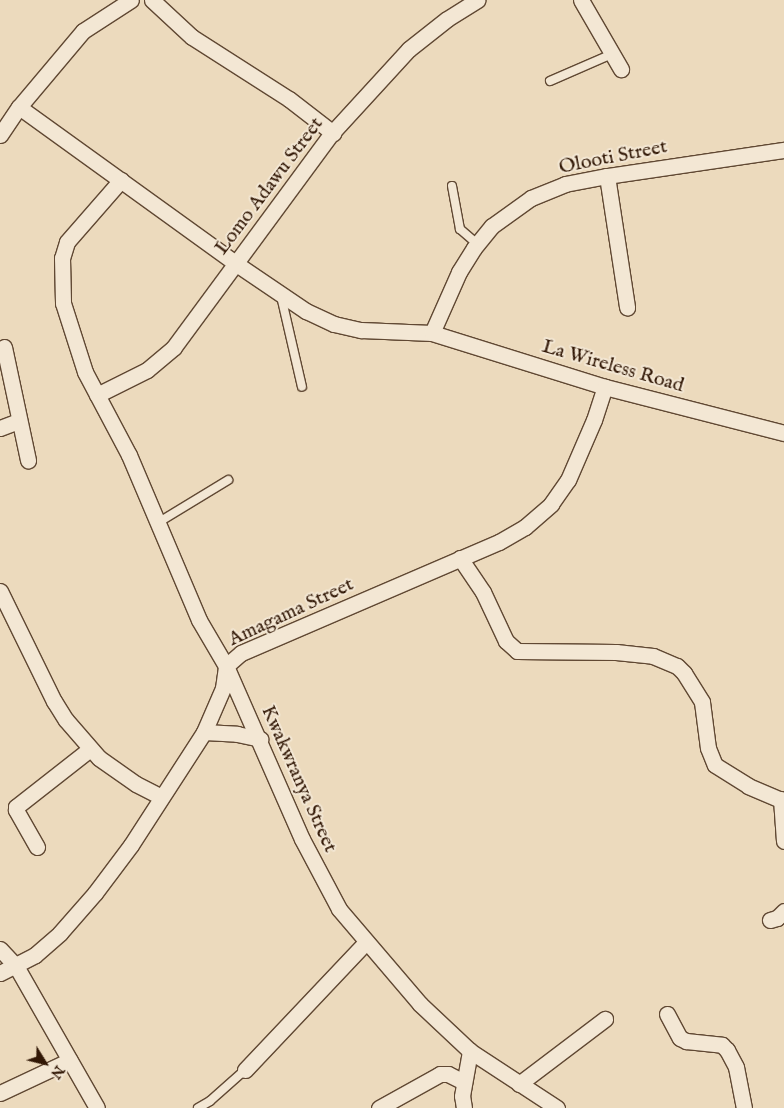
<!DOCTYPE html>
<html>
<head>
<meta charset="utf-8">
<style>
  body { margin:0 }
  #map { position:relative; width:784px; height:1108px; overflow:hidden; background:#ecdabd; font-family:"IM FELL English",serif }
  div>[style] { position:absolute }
  .roads { filter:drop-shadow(1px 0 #604833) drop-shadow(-1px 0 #604833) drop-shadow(0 1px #604833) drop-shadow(0 -1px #604833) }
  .lane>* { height:8px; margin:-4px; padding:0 4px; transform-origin:4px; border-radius:4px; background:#f3e7d4 }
  .street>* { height:15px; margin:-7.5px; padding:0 7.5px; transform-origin:7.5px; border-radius:7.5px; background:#f3e7d4 }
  span { translate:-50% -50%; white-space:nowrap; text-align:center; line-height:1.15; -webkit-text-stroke:4px #f3e7d4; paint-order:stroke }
  .street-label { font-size:20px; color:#311705 }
  .north { position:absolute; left:20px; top:1038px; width:50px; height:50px; -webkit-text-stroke:4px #f3e7d4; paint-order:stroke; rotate:126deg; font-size:14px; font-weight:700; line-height:20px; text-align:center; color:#311705 }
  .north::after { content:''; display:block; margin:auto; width:18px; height:22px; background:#311705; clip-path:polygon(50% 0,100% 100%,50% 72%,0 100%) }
</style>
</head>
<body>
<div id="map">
  <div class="roads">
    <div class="lane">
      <div style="left:550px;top:81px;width:68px;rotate:-23.5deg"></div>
      <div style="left:452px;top:186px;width:44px;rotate:79.5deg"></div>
      <div style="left:460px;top:229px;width:23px;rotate:41deg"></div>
      <div style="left:281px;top:296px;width:93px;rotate:77deg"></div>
      <div style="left:159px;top:522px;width:81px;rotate:-31.3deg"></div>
      <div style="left:198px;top:1108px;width:14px;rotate:-30deg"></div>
      <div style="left:210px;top:1101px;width:47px;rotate:-41.5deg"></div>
    </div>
    <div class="street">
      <div style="left:152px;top:0;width:54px;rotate:42.8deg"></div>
      <div style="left:192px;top:37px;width:115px;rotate:32.6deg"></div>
      <div style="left:289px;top:99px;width:56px;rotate:37.7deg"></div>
      <div style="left:581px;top:0;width:80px;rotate:59.9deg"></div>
      <div style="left:19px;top:107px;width:266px;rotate:35.8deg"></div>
      <div style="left:235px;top:263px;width:86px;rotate:34.1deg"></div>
      <div style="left:306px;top:311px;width:31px;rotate:25deg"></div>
      <div style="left:334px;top:324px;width:28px;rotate:13deg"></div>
      <div style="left:361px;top:330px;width:71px;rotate:2.4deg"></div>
      <div style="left:432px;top:333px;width:181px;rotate:17.3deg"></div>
      <div style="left:605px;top:387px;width:185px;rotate:14.4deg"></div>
      <div style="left:0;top:135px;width:34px;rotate:-56deg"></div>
      <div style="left:19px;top:107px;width:99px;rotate:-49.9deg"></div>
      <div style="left:83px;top:31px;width:57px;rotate:-32.9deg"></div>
      <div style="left:607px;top:176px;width:133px;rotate:81.3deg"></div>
      <div style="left:121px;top:180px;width:82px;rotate:131.1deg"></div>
      <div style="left:67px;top:242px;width:17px;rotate:107deg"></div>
      <div style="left:62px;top:258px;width:45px;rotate:88.7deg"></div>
      <div style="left:63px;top:303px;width:72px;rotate:72.3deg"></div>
      <div style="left:85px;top:372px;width:94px;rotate:62.1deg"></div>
      <div style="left:129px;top:455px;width:179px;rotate:67deg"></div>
      <div style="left:199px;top:620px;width:53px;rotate:59.6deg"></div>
      <div style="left:226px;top:666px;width:189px;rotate:66.3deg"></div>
      <div style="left:302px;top:839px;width:79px;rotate:62.1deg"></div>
      <div style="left:339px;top:909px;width:125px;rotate:49.5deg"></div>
      <div style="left:420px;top:1004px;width:69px;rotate:43.2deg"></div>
      <div style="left:470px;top:1051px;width:104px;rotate:33.2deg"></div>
      <div style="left:432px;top:333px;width:67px;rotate:-66.1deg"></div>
      <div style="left:459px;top:272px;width:28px;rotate:-58deg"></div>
      <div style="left:474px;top:248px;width:28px;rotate:-51deg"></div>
      <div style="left:492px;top:226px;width:48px;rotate:-35.7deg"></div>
      <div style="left:531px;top:198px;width:37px;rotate:-22deg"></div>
      <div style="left:565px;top:184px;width:43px;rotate:-10.8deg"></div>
      <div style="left:607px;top:176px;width:179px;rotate:-8.4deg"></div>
      <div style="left:4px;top:347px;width:116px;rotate:78deg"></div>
      <div style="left:97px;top:395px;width:56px;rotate:-26.6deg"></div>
      <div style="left:147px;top:370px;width:35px;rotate:-40deg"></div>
      <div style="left:174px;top:347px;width:265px;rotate:-53.6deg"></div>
      <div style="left:331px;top:134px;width:115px;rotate:-47.5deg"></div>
      <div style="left:409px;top:49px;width:48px;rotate:-38.3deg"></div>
      <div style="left:447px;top:19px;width:36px;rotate:-32deg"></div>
      <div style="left:0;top:428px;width:19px;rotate:-21deg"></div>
      <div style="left:460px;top:558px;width:41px;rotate:55.9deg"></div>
      <div style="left:483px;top:592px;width:54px;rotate:64.9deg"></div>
      <div style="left:506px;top:641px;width:15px;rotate:42deg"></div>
      <div style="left:517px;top:651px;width:99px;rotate:0.6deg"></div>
      <div style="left:616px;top:652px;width:37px;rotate:6deg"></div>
      <div style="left:653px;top:656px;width:26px;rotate:23deg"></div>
      <div style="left:677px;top:666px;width:10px;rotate:45deg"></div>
      <div style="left:684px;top:673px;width:34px;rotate:58deg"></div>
      <div style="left:702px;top:702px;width:46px;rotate:82.6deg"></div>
      <div style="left:708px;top:748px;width:18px;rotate:68deg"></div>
      <div style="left:715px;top:765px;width:39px;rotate:32deg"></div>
      <div style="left:748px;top:786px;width:39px;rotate:23deg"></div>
      <div style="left:0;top:591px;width:123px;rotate:63.9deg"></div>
      <div style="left:54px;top:701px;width:22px;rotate:58deg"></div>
      <div style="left:66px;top:720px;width:50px;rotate:49deg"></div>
      <div style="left:99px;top:758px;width:45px;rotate:35.1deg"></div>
      <div style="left:136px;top:784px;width:28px;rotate:27deg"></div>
      <div style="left:204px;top:732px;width:33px;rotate:3deg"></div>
      <div style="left:237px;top:734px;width:24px;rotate:12deg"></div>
      <div style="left:781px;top:799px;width:42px;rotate:85.9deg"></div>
      <div style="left:37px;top:847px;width:43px;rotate:-119.6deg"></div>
      <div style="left:16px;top:810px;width:3px;rotate:-90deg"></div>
      <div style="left:16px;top:807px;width:94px;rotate:-38.1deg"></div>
      <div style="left:770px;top:920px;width:7px;rotate:-16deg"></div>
      <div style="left:777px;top:918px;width:10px;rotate:-45deg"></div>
      <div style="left:0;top:949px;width:23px;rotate:47deg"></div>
      <div style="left:16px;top:966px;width:163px;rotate:60.3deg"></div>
      <div style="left:0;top:973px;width:39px;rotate:-27deg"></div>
      <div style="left:35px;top:955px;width:33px;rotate:-41deg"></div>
      <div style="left:60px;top:933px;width:53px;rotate:-48.8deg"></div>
      <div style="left:95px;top:893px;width:60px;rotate:-53.1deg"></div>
      <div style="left:131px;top:845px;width:135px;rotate:-57.1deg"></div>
      <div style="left:204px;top:732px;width:48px;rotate:-66.6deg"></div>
      <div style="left:223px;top:688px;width:22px;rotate:-82deg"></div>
      <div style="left:226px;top:666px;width:20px;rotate:-41deg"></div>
      <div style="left:241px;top:653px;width:281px;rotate:-23.3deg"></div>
      <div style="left:499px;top:542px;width:30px;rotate:-30deg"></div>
      <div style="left:525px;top:527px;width:35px;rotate:-41deg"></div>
      <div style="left:551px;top:504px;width:29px;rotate:-55deg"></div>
      <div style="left:568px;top:480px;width:65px;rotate:-66.6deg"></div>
      <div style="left:594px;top:420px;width:35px;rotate:-72deg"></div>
      <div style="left:667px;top:1014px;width:27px;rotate:62deg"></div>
      <div style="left:680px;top:1038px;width:7px;rotate:27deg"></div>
      <div style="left:686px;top:1041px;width:36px;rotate:6deg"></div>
      <div style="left:722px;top:1045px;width:7px;rotate:45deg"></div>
      <div style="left:727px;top:1050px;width:19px;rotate:62deg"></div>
      <div style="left:736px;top:1067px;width:42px;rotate:79deg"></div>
      <div style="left:245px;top:1070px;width:176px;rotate:-46.6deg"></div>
      <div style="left:519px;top:1084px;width:108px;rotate:-37.1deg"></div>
      <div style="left:0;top:1093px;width:77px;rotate:-25.2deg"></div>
      <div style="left:379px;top:1108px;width:70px;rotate:-29.1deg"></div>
      <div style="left:440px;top:1074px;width:8px"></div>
      <div style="left:448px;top:1074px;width:18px;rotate:27deg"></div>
      <div style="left:464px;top:1108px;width:12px;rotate:-99deg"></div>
      <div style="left:462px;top:1096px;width:46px;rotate:-79.9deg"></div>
    </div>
  </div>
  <div class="street-label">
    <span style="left:613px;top:157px;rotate:-11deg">Olooti Street</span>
    <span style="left:269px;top:186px;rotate:-53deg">Lomo Adawu Street</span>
    <span style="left:613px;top:366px;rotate:16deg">La Wireless Road</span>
    <span style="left:291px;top:612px;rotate:-25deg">Amagama Street</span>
    <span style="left:299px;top:779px;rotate:66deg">Kwakwranya Street</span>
  </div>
  <div class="north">N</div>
</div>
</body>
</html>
